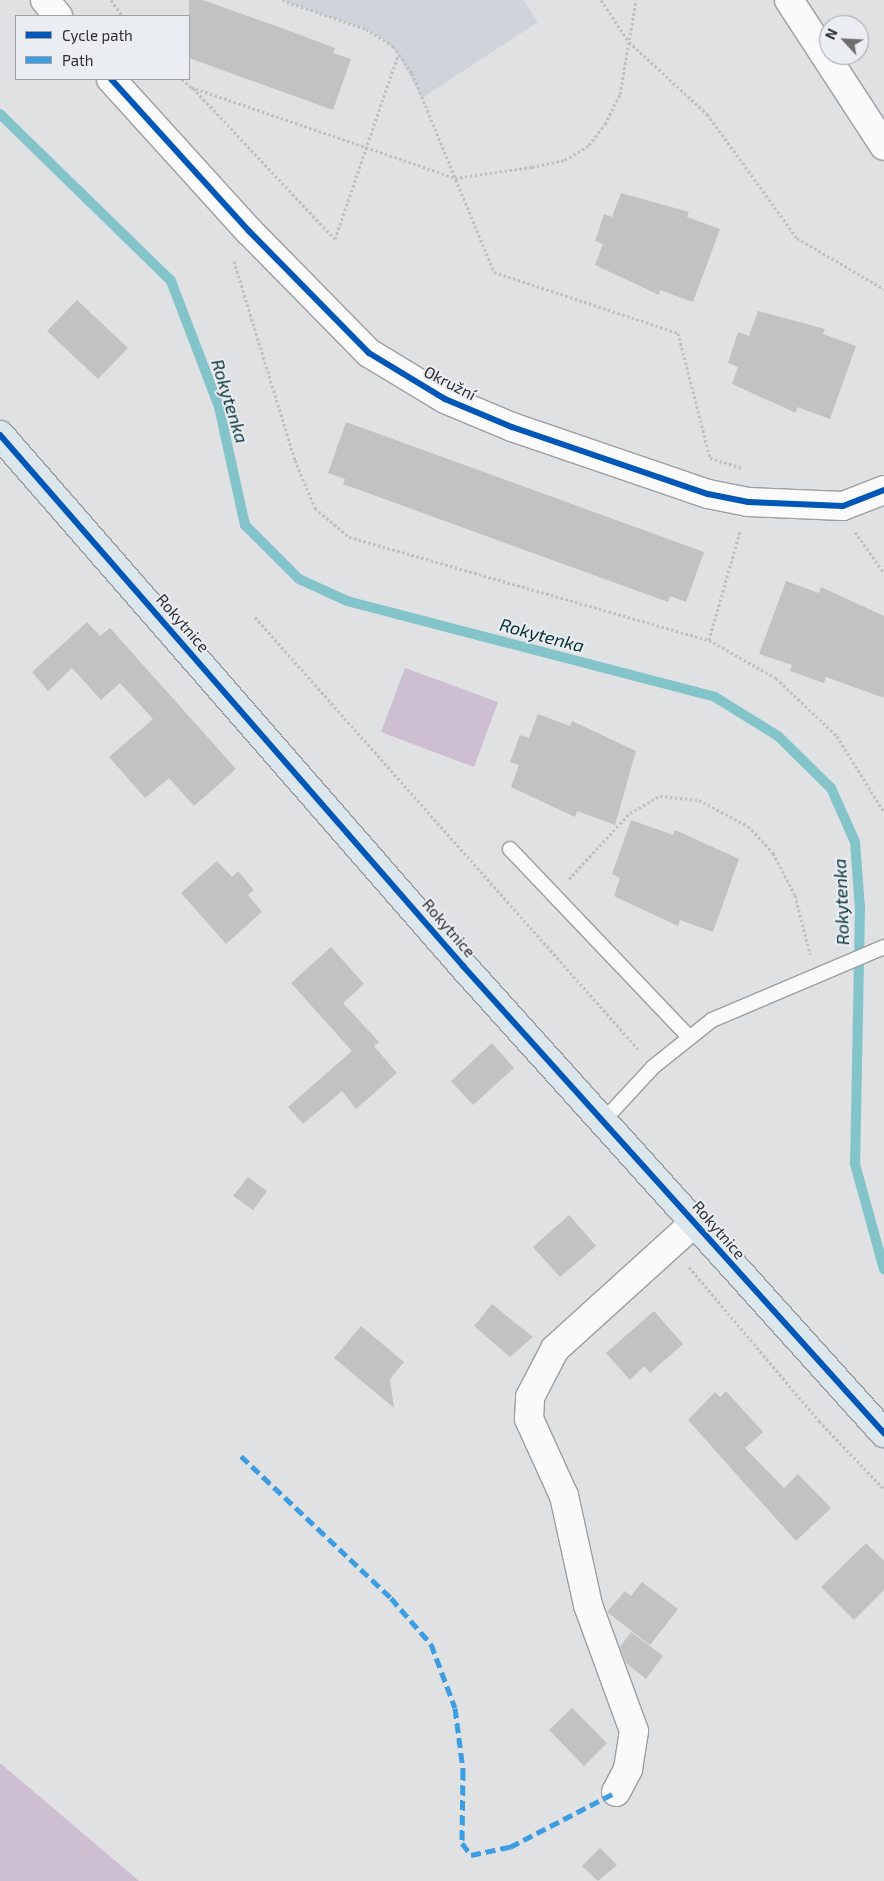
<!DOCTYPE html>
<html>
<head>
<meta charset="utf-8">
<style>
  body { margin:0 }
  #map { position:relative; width:884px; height:1881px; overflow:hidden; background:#dfe1e3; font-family:"Exo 2",sans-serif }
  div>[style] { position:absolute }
  .built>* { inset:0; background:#cfd4db }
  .green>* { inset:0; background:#cebed2 }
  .stream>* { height:10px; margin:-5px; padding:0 5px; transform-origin:5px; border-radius:5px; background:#83c4ca }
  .building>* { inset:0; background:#c1c2c4 }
  .path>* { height:3px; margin-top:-1.5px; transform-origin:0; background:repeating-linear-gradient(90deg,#bfc0c1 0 2.5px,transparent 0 5px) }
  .roads { filter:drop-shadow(1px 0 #9d9ea0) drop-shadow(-1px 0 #9d9ea0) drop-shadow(0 1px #9d9ea0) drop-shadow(0 -1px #9d9ea0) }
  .service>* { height:14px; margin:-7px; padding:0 7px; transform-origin:7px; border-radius:7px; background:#fafafb }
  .minor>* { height:28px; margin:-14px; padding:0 14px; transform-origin:14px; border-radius:14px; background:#fafafb }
  .primary>* { height:28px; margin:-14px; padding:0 14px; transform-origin:14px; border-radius:14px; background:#dbe7ec }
  .quiet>* { height:5px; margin-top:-2.5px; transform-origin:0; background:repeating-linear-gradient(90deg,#3d9de2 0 10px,transparent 0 15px) }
  .cycleway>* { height:6px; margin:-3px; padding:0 3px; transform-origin:3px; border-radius:3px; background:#0057b8 }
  span { translate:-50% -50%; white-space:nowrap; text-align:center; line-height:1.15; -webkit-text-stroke:4px #eaedf2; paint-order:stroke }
  .street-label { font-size:16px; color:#2f3032 }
  .water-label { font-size:18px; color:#033236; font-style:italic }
  .legend { position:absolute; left:15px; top:15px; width:175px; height:65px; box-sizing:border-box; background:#eaedf2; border:1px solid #9fa1a5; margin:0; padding:6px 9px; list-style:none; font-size:15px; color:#2f3032 }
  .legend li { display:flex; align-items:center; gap:10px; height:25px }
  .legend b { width:25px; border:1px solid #9fa1a5 }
  .north { position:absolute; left:819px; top:15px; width:50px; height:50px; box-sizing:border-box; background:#eaedf2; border:1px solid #9fa1a5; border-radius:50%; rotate:295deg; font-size:14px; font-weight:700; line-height:20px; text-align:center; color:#2f3032 }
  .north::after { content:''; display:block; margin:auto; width:18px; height:22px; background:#6d6e70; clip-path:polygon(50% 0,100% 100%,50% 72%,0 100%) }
</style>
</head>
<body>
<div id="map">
  <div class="built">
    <div style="clip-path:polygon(282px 0,523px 0,538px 22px,422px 98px,393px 46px,366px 29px)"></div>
  </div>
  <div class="green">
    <div style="clip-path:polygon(405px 668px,498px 702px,474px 767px,381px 732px)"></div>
    <div style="clip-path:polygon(0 1763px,139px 1881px,0 1881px)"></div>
  </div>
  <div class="stream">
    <div style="left:0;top:114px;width:239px;rotate:44.3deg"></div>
    <div style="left:171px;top:281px;width:135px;rotate:69.1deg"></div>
    <div style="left:219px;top:407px;width:121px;rotate:77.6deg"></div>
    <div style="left:245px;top:525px;width:76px;rotate:45deg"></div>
    <div style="left:299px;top:579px;width:53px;rotate:24.6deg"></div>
    <div style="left:347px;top:601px;width:380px;rotate:14.6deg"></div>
    <div style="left:715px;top:697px;width:74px;rotate:31.8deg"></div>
    <div style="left:778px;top:736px;width:74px;rotate:44.5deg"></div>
    <div style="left:831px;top:788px;width:59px;rotate:66deg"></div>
    <div style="left:855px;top:842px;width:66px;rotate:85.7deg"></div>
    <div style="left:860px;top:908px;width:256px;rotate:91.1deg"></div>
    <div style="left:855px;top:1164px;width:109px;rotate:74.6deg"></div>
  </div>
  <div class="building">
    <div style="clip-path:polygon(189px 0,203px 0,287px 30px,335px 48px,333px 53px,351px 59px,333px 110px,189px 58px)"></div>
    <div style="clip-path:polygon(621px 193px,689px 212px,687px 217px,720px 229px,693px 302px,660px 290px,659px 295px,595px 265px,603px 244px,595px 241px,604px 214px,612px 217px)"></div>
    <div style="clip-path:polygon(77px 300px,128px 348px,98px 379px,47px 331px)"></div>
    <div style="clip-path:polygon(758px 311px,825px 329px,823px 334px,856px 346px,830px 419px,797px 407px,796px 413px,732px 384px,738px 367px,728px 363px,738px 332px,749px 336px)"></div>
    <div style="clip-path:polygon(346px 422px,704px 552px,686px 602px,670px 596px,668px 602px,343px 484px,345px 479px,328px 473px)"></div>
    <div style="clip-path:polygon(786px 581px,819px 593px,821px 587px,884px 616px,884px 698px,826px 677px,824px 683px,790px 671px,792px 665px,759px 654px)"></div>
    <div style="clip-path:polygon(87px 622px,100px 636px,110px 628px,236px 769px,194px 806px,169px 778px,145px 798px,109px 757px,153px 719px,120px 683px,101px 700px,72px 668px,48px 691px,32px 672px)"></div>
    <div style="clip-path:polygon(538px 714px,570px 726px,572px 721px,636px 751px,615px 825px,577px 811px,575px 817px,511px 787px,519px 765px,510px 762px,520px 735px,529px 738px)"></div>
    <div style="clip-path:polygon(631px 820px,673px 835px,675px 830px,739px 859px,713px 932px,680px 920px,678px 926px,614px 896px,620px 878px,612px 874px)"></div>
    <div style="clip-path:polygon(217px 861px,232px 877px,238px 871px,254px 890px,248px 895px,262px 912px,226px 944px,181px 893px)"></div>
    <div style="clip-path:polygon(331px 947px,364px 984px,343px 1003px,379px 1042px,374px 1046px,397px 1073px,356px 1109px,342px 1091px,303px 1124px,288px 1107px,352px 1051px,291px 983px)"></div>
    <div style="clip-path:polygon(492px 1043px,514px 1068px,473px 1105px,451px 1081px)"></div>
    <div style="clip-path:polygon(248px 1177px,267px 1191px,253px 1210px,233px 1196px)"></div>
    <div style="clip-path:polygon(569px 1215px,596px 1246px,560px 1277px,533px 1247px)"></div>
    <div style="clip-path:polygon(492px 1304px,533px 1337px,510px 1357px,474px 1326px)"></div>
    <div style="clip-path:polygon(654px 1311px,683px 1344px,650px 1373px,644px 1366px,630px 1380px,606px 1353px)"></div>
    <div style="clip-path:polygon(361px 1326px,404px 1362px,390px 1379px,394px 1408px,334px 1358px)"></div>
    <div style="clip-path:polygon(726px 1391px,763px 1432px,745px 1448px,784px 1488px,798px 1474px,831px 1508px,796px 1541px,688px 1420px,715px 1392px,720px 1397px)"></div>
    <div style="clip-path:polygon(866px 1543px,884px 1561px,884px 1590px,854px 1620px,821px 1587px)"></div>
    <div style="clip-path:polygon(642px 1582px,678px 1609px,650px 1645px,607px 1612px,625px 1591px,631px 1596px)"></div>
    <div style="clip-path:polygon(631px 1632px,663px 1656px,646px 1679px,626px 1663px,620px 1647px)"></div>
    <div style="clip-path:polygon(572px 1708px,607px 1743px,584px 1766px,549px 1730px)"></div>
    <div style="clip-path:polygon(600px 1848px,617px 1865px,598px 1881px,582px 1866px)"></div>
  </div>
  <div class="path">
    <div style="left:111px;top:0;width:19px;rotate:55deg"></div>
    <div style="left:282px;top:0;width:89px;rotate:19deg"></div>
    <div style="left:366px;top:29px;width:32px;rotate:32deg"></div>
    <div style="left:393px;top:46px;width:33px;rotate:55deg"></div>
    <div style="left:412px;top:73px;width:215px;rotate:67.6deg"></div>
    <div style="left:494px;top:272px;width:194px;rotate:18.3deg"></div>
    <div style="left:678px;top:333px;width:129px;rotate:75.6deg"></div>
    <div style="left:710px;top:458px;width:34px;rotate:17deg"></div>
    <div style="left:601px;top:0;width:50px;rotate:56.3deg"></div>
    <div style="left:629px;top:42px;width:106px;rotate:42.7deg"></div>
    <div style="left:707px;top:114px;width:153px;rotate:54deg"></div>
    <div style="left:797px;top:238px;width:101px;rotate:30.4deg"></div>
    <div style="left:182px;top:79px;width:12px;rotate:42deg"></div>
    <div style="left:191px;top:87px;width:279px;rotate:19deg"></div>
    <div style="left:455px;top:178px;width:78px;rotate:-8.1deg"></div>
    <div style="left:532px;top:167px;width:34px;rotate:-12deg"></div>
    <div style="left:565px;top:160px;width:28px;rotate:-32deg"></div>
    <div style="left:589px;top:145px;width:26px;rotate:-53deg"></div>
    <div style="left:605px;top:124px;width:34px;rotate:-63deg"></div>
    <div style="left:620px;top:94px;width:95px;rotate:-80.3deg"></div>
    <div style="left:193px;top:88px;width:207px;rotate:46.8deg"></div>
    <div style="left:335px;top:239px;width:194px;rotate:-71.1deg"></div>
    <div style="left:234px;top:261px;width:208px;rotate:73deg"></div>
    <div style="left:295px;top:460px;width:52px;rotate:67.4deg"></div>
    <div style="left:315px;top:508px;width:45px;rotate:40.5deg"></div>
    <div style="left:349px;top:537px;width:374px;rotate:16deg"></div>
    <div style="left:709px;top:640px;width:77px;rotate:29.6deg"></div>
    <div style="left:776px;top:678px;width:84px;rotate:43.6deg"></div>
    <div style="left:837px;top:736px;width:89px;rotate:58.3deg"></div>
    <div style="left:855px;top:532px;width:50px;rotate:54.7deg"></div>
    <div style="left:255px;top:617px;width:577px;rotate:48.44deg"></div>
    <div style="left:709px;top:640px;width:113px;rotate:-74.1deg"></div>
    <div style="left:569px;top:879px;width:90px;rotate:-47.3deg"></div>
    <div style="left:630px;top:813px;width:34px;rotate:-30deg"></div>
    <div style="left:660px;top:796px;width:39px;rotate:6deg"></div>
    <div style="left:699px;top:800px;width:55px;rotate:28deg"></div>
    <div style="left:748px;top:826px;width:37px;rotate:47deg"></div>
    <div style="left:773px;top:853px;width:47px;rotate:62.4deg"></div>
    <div style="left:795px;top:895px;width:61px;rotate:75.7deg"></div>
    <div style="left:689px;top:1267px;width:202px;rotate:49.8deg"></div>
    <div style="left:819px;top:1421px;width:94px;rotate:46.3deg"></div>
  </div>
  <div class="roads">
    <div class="service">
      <div style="left:510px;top:849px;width:260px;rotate:46.4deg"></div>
      <div style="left:604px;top:1120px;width:72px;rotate:-47.2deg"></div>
      <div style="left:653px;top:1067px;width:75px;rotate:-38.5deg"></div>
      <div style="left:712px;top:1020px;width:187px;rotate:-23deg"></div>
    </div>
    <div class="minor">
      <div style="left:45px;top:0;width:21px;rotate:51deg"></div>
      <div style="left:789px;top:0;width:174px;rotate:56.9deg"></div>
      <div style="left:111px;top:79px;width:205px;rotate:47.8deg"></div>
      <div style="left:249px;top:231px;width:171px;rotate:45.5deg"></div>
      <div style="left:369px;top:353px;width:89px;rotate:31.2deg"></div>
      <div style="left:445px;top:399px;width:73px;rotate:22.7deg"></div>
      <div style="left:512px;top:427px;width:207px;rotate:18.9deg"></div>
      <div style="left:708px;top:494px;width:41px;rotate:11.3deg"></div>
      <div style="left:748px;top:502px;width:95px;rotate:2.4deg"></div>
      <div style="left:843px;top:506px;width:44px;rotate:-21.3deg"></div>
      <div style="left:616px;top:1792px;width:26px;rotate:-62deg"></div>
      <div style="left:628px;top:1769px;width:38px;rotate:-81deg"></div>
      <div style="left:634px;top:1731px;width:134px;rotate:-110.1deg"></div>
      <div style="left:588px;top:1605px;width:112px;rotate:-102.4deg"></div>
      <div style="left:564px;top:1496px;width:85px;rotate:-114.4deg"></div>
      <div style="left:529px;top:1419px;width:22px;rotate:-87deg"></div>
      <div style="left:530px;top:1397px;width:54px;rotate:-62.5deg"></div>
      <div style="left:555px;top:1349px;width:188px;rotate:-42.2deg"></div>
    </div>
    <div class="primary">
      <div style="left:0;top:435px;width:705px;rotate:48.91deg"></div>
      <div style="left:463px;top:966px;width:629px;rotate:47.97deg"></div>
    </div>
  </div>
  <div class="quiet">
    <div style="left:241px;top:1456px;width:207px;rotate:43.4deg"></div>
    <div style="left:391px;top:1598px;width:61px;rotate:49deg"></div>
    <div style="left:431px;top:1644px;width:68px;rotate:69.4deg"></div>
    <div style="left:455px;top:1708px;width:63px;rotate:82.6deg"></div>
    <div style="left:463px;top:1770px;width:73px;rotate:90.8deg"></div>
    <div style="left:462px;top:1843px;width:15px;rotate:53deg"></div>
    <div style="left:471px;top:1855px;width:40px;rotate:-12deg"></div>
    <div style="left:510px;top:1847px;width:119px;rotate:-27.4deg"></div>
  </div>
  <div class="cycleway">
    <div style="left:111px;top:79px;width:205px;rotate:47.8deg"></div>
    <div style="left:249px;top:231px;width:171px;rotate:45.5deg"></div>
    <div style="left:369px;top:353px;width:89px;rotate:31.2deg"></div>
    <div style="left:445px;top:399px;width:73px;rotate:22.7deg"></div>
    <div style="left:512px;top:427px;width:207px;rotate:18.9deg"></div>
    <div style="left:708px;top:494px;width:41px;rotate:11.3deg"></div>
    <div style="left:748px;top:502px;width:95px;rotate:2.4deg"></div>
    <div style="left:843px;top:506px;width:44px;rotate:-21.3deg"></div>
    <div style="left:0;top:435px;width:705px;rotate:48.91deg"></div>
    <div style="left:463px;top:966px;width:629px;rotate:47.97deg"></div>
  </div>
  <div class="street-label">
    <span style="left:450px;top:383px;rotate:27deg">Okružní</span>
    <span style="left:183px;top:623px;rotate:49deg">Rokytnice</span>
    <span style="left:449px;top:928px;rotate:49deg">Rokytnice</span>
    <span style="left:719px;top:1230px;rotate:49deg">Rokytnice</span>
  </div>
  <div class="water-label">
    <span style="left:230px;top:401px;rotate:73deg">Rokytenka</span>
    <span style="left:542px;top:635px;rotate:15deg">Rokytenka</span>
    <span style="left:841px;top:902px;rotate:-92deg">Rokytenka</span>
  </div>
  <ul class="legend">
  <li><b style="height:6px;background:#0057b8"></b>Cycle path</li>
  <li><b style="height:6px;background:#3d9de2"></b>Path</li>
  </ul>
  <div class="north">N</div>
</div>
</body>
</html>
